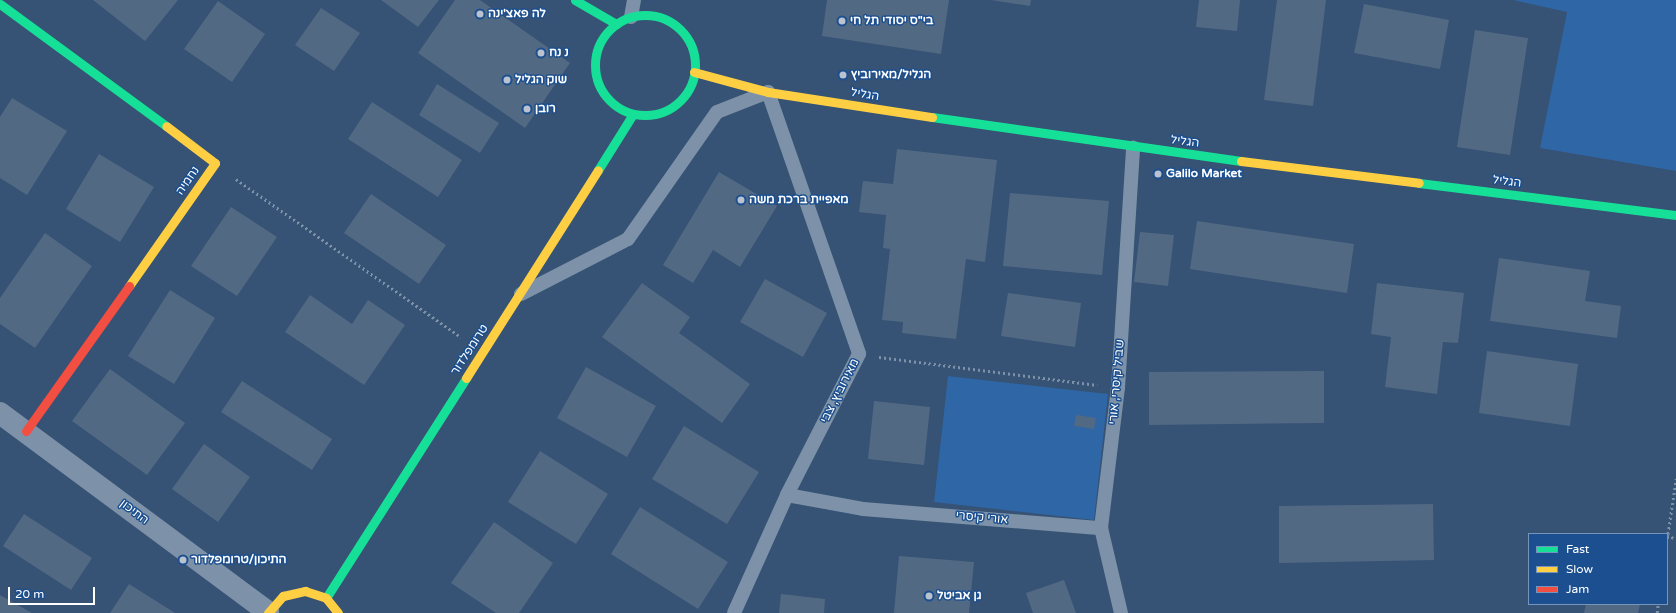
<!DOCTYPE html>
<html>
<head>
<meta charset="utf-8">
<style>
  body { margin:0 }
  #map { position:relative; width:1676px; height:613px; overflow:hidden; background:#365274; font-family:"Varela Round",Heebo,sans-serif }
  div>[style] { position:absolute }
  .green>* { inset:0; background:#2f66a5 }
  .building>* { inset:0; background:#526984 }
  .path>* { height:2.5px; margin-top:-1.25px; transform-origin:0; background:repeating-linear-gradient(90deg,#7d92a8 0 2px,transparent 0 5px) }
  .lane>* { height:14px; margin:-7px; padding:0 7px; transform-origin:7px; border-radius:7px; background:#7d92a8 }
  .street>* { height:22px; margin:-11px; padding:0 11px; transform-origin:11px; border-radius:11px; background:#7d92a8 }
  .fast>* { height:9px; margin:-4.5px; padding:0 4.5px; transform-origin:4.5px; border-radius:4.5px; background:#16e098 }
  .fast>.ring { margin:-4.5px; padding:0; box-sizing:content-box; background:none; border:9px solid #16e098; border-radius:50% }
  .slow>* { height:9px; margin:-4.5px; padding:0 4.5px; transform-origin:4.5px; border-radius:4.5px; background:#ffcf43 }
  .jam>* { height:9px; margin:-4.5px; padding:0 4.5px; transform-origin:4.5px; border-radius:4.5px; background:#f24e42 }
  .dots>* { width:11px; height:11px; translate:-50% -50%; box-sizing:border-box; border:2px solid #1b4f8f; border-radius:50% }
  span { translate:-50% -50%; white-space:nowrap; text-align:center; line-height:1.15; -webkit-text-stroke:3px #1b4f8f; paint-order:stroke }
  .poi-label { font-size:12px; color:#fff; font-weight:700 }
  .left { translate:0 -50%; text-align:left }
  .street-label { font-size:12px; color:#fff }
  .legend { position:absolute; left:1528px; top:533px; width:140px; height:72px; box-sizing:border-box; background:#1b4f8f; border:1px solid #7695bc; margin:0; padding:5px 7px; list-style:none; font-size:12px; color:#fff }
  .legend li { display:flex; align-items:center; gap:8px; height:20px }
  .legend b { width:20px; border:1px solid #7695bc }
  .scale { position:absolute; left:8px; top:587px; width:87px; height:18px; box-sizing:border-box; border:2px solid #fff; border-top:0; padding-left:5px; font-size:12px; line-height:14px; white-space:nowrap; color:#fff; -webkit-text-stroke:3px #1b4f8f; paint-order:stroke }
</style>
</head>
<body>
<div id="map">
  <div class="green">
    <div style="clip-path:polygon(1513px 0,1676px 0,1676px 171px,1540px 148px,1567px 12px)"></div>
    <div style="clip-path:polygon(948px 376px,1108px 394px,1094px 520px,934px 502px)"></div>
  </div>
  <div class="building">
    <div style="clip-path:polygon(93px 0,178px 0,145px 41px)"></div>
    <div style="clip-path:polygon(381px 0,439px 0,418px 27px)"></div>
    <div style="clip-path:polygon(455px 0,480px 0,570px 63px,525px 128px,418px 53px)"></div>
    <div style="clip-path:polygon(827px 0,949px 0,941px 54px,822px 36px)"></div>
    <div style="clip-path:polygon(991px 0,1031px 0,1030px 6px)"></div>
    <div style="clip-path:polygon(1199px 0,1240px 0,1237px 31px,1196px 27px)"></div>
    <div style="clip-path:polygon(1277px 0,1326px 0,1313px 106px,1264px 100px)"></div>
    <div style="clip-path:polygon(218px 1px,265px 34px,232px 82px,184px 49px)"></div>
    <div style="clip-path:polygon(1364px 4px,1449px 20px,1440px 69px,1354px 53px)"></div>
    <div style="clip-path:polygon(321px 8px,360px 33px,334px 71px,295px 45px)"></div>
    <div style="clip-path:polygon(1475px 30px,1528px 38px,1510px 155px,1457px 147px)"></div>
    <div style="clip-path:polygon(437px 84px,499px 123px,480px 153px,419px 115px)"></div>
    <div style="clip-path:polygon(12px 98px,67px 131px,27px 195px,0 178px,0 117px)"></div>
    <div style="clip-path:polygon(372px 102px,462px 160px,438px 197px,348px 139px)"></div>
    <div style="clip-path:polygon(897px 149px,997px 160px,985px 262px,966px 259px,956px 339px,902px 333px,903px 322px,882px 320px,890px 249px,883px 248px,886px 215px,859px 212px,863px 181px,893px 184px)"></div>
    <div style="clip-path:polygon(99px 154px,154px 187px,120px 242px,66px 209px)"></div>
    <div style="clip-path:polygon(719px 172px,777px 206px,740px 267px,713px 250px,693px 283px,663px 265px)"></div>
    <div style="clip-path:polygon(1010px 193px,1109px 201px,1102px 275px,1003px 266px)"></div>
    <div style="clip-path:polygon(371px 194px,446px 245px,419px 284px,344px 233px)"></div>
    <div style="clip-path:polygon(231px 207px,277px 237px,237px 296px,191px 266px)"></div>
    <div style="clip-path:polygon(1197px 221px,1354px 244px,1347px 293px,1190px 269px)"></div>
    <div style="clip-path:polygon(1140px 232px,1174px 235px,1168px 286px,1134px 282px)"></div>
    <div style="clip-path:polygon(45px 233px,92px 266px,35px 348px,0 324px,0 298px)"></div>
    <div style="clip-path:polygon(1499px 258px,1590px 271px,1585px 301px,1621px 306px,1617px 338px,1490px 321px)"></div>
    <div style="clip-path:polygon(765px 279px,827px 313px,803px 357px,740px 322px)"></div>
    <div style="clip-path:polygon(642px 283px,690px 317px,679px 333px,750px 384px,722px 423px,602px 337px)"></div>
    <div style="clip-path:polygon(1377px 283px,1464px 293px,1458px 343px,1443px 342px,1437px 394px,1385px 387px,1391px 337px,1371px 334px)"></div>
    <div style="clip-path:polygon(170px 290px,215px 318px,174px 384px,128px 356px)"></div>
    <div style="clip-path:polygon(1008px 293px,1081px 303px,1075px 347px,1001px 336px)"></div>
    <div style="clip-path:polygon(310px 295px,352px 324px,368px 300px,405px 325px,364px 385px,285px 332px)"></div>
    <div style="clip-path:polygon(1487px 351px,1578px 364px,1570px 426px,1479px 413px)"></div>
    <div style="clip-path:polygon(586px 367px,656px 406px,627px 457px,557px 418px)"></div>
    <div style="clip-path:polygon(110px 369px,185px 423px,147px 475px,72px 421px)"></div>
    <div style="clip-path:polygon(1324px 371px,1324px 423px,1149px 425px,1149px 372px)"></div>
    <div style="clip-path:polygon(242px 381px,332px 439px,312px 470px,221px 412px)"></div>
    <div style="clip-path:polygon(874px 401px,930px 407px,924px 465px,868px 459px)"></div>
    <div style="clip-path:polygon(1076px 415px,1096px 418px,1094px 429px,1074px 426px)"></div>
    <div style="clip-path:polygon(684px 426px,759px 472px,727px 524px,652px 479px)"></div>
    <div style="clip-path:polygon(204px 444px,250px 477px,218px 522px,172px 489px)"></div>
    <div style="clip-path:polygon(540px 451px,608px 494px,576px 544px,508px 502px)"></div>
    <div style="clip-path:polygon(1433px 504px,1434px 560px,1279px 563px,1279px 506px)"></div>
    <div style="clip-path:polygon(640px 507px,728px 562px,698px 609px,611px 554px)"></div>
    <div style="clip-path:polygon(24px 514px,92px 558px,71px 590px,3px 546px)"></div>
    <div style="clip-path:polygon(494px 522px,553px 563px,519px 613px,496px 613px,451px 583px)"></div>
    <div style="clip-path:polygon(899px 556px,974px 562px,969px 613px,894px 613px)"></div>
    <div style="clip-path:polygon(1064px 580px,1076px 613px,1033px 613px,1026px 593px)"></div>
    <div style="clip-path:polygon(129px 584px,172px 611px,175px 613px,110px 613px)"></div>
    <div style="clip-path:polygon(781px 594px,825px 599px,824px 613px,779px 613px)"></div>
    <div style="clip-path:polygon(0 595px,32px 613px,0 613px)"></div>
    <div style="clip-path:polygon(1586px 604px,1640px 604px,1638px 613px,1584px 613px)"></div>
  </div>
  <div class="path">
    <div style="left:236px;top:179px;width:275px;rotate:35.1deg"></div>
    <div style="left:879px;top:357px;width:220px;rotate:7.3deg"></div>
    <div style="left:1667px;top:535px;width:10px;rotate:24deg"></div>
    <div style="left:1667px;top:539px;width:61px;rotate:-81.5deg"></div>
    <div style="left:1657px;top:613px;width:9px;rotate:-84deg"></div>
  </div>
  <div class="lane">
    <div style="left:631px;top:17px;width:17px;rotate:-80deg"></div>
    <div style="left:521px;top:294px;width:120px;rotate:-27.2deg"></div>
    <div style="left:628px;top:239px;width:155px;rotate:-55deg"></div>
    <div style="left:717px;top:112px;width:55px;rotate:-21.4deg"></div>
    <div style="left:768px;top:92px;width:277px;rotate:70.8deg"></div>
    <div style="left:859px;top:354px;width:158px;rotate:117.1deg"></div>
    <div style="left:787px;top:495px;width:129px;rotate:114.2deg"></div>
    <div style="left:787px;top:495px;width:77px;rotate:10.4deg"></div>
    <div style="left:863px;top:509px;width:239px;rotate:4.6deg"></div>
    <div style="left:1121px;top:613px;width:87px;rotate:-103.2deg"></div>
    <div style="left:1101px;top:528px;width:141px;rotate:-83.1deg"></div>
    <div style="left:1118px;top:388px;width:241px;rotate:-86.4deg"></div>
  </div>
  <div class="street">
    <div style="left:0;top:413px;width:334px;rotate:36.6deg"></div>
  </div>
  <div class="fast">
    <div style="left:575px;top:0;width:48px;rotate:30.3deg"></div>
    <div style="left:0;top:4px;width:206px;rotate:36.3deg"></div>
    <div class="ring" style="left:595px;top:15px;width:91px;height:91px"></div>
    <div style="left:932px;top:117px;width:312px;rotate:8.1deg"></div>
    <div style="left:598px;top:170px;width:66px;rotate:-58deg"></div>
    <div style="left:1419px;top:183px;width:259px;rotate:7.1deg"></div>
    <div style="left:326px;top:598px;width:261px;rotate:-57.5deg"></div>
  </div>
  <div class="slow">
    <div style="left:694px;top:72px;width:77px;rotate:15.1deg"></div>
    <div style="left:768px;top:92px;width:166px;rotate:8.7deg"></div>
    <div style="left:1241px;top:161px;width:179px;rotate:7deg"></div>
    <div style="left:129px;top:286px;width:150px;rotate:-55deg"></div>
    <div style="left:215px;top:163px;width:61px;rotate:-142.9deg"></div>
    <div style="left:466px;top:378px;width:246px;rotate:-57.6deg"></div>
    <div style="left:268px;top:613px;width:23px;rotate:-49deg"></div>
    <div style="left:283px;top:596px;width:23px;rotate:-13deg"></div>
    <div style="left:305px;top:591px;width:22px;rotate:18deg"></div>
    <div style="left:326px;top:598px;width:19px;rotate:51deg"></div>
  </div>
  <div class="jam">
    <div style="left:26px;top:431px;width:178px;rotate:-54.6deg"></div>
  </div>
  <div class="dots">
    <div style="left:480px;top:14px;background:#b9c2ce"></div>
    <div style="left:842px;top:21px;background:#b9c2ce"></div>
    <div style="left:541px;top:53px;background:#b9c2ce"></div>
    <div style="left:843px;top:75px;background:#b9c2ce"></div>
    <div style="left:507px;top:80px;background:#b9c2ce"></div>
    <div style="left:527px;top:109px;background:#b9c2ce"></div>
    <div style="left:1158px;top:174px;background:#b9c2ce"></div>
    <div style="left:741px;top:200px;background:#b9c2ce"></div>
    <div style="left:183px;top:560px;background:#b9c2ce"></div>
    <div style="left:929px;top:596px;background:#b9c2ce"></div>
  </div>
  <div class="poi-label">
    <span class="left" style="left:488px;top:14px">לה פאצ'ינה</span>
    <span class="left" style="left:850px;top:21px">בי"ס יסודי תל חי</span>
    <span class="left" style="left:549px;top:53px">נ נח</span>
    <span class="left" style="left:851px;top:75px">הגליל/מאירוביץ</span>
    <span class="left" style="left:515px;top:80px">שוק הגליל</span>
    <span class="left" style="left:535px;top:109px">רובן</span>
    <span class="left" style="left:1166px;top:174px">Galilo Market</span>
    <span class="left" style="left:749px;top:200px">מאפיית ברכת משה</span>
    <span class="left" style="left:191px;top:560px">התיכון/טרומפלדור</span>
    <span class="left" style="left:937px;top:596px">גן אביטל</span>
  </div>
  <div class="street-label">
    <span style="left:865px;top:95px;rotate:9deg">הגליל</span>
    <span style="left:1185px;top:142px;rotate:7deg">הגליל</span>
    <span style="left:188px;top:181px;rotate:-55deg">נחמיה</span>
    <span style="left:1507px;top:182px;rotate:7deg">הגליל</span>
    <span style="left:470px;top:350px;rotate:-57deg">טרומפלדור</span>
    <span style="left:1117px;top:382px;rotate:-85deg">שביל קיסרי, אורי</span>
    <span style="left:840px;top:391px;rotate:-63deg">מאירוביץ, צבי</span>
    <span style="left:134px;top:512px;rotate:37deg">התיכון</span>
    <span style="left:982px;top:518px;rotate:5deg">אורי קיסרי</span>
  </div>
  <ul class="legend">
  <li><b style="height:5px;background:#16e098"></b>Fast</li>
  <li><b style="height:5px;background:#ffcf43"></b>Slow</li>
  <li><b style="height:5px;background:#f24e42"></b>Jam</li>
  </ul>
  <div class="scale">20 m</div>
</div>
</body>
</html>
